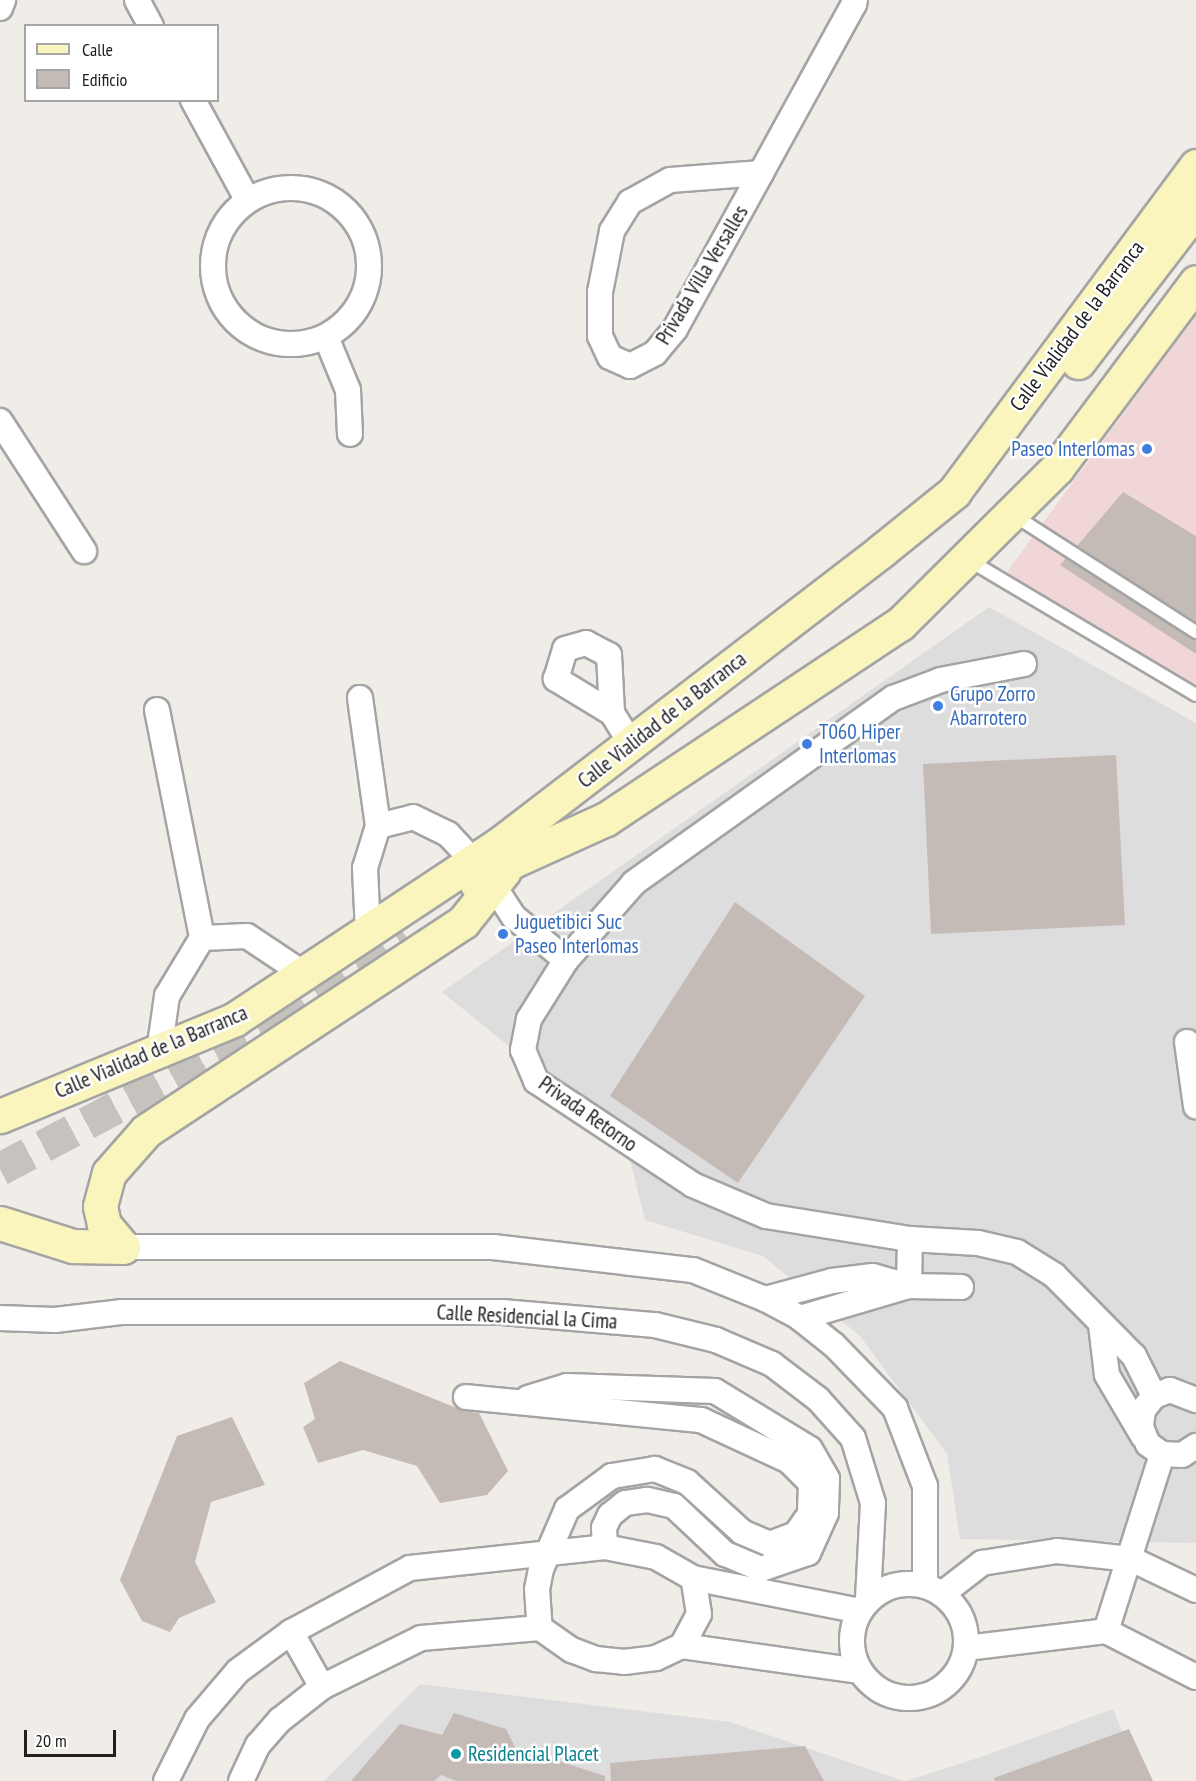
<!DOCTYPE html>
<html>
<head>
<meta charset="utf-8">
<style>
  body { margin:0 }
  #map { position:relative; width:1196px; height:1781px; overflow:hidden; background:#f0ece7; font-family:"PT Sans Narrow",sans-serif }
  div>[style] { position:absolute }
  .residential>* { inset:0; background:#dedddd }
  .commercial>* { inset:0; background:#f1d6d8 }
  .building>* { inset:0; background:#c5bbb6 }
  .secondary-tunnel>* { height:33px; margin-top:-16.5px; transform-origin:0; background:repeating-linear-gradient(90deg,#c6c3bf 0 33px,transparent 0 49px) }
  .roads { filter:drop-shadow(2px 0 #a4a4a4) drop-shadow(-2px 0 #a4a4a4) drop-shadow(0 2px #a4a4a4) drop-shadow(0 -2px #a4a4a4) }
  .service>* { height:12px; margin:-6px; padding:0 6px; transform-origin:6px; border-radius:6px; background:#fff }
  .minor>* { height:24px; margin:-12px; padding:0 12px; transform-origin:12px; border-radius:12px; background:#fff }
  .minor>.ring { margin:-12px; padding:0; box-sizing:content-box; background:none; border:24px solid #fff; border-radius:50% }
  .secondary>* { height:33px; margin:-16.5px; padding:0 16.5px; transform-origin:16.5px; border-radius:16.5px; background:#f9f5bc }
  .dots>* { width:16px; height:16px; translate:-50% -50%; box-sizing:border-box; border:3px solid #fff; border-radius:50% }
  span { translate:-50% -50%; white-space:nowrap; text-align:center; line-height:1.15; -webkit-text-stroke:5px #fff; paint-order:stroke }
  .street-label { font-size:21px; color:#202020 }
  .shop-label { font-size:21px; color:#366cbe }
  .right { translate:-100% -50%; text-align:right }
  .left { translate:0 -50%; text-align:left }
  .culture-label { font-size:21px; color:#0d838f }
  .legend { position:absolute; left:24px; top:24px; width:195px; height:78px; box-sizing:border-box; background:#fff; border:2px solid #a6a6a6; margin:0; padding:8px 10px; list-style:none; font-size:18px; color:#202020 }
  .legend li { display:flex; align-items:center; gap:12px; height:30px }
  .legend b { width:30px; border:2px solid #a6a6a6 }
  .scale { position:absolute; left:24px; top:1730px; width:92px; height:27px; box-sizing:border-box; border:3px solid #202020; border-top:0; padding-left:8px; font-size:18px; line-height:21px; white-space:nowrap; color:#202020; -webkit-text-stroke:4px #fff; paint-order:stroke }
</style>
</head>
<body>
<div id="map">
  <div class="residential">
    <div style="clip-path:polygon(989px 607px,1196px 723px,1196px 1543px,960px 1539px,947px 1454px,860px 1336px,763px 1256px,645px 1220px,625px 1140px,442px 992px)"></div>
    <div style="clip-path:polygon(420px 1684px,730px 1722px,904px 1781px,324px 1781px)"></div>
    <div style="clip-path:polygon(1113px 1709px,1143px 1781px,906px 1781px,981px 1757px)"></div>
  </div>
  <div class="commercial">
    <div style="clip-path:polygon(1196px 315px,1196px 685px,998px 584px)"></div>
  </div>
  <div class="building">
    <div style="clip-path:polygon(1123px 492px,1196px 536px,1196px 622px,1077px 546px)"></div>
    <div style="clip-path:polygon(1066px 558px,1196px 640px,1196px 654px,1060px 565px)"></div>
    <div style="clip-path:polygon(1116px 755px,1125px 925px,931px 934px,923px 764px)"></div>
    <div style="clip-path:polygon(735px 902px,865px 996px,738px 1183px,610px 1096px)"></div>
    <div style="clip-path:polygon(340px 1361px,464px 1411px,479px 1413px,508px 1471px,487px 1495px,440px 1503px,417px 1466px,363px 1450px,318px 1463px,303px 1427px,315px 1419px,304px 1383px)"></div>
    <div style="clip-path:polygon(232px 1417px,265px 1485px,211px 1502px,195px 1562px,216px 1602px,179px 1618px,170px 1632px,142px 1621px,120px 1580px,177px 1436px)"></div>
    <div style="clip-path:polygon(454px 1713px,506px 1729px,515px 1747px,605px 1776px,605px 1781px,456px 1781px,441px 1775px,434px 1781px,351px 1781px,400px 1724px,442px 1735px)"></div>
    <div style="clip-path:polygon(1129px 1729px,1153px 1781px,995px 1781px,994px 1778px)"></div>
    <div style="clip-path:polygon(805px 1746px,824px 1781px,611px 1781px,610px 1763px)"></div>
  </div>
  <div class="secondary-tunnel">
    <div style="left:0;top:1169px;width:314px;rotate:-28deg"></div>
    <div style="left:277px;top:1022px;width:155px;rotate:-35.5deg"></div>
  </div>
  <div class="roads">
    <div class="service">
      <div style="left:1012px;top:514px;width:219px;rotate:32.7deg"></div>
      <div style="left:967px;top:559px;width:266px;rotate:30.7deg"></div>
    </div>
    <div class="minor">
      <div style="left:137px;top:0;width:30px;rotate:62deg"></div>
      <div style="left:0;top:8px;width:9px;rotate:-69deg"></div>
      <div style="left:193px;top:100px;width:113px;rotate:61.4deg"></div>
      <div style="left:761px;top:173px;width:91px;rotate:175.6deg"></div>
      <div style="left:670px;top:180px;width:46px;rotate:151.2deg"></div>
      <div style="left:630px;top:202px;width:34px;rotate:122deg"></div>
      <div style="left:612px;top:231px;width:62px;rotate:101.1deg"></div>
      <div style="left:600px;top:292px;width:44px;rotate:90deg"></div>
      <div style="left:600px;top:336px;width:23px;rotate:65deg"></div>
      <div style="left:610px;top:357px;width:22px;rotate:24deg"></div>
      <div style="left:630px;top:366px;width:28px;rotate:-27deg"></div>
      <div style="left:655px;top:353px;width:31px;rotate:-50deg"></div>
      <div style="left:675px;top:329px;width:178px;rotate:-61.1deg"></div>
      <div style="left:761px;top:173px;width:193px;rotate:-61.2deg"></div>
      <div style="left:854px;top:4px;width:4px;rotate:-76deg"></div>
      <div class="ring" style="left:213px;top:188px;width:132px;height:132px"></div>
      <div style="left:326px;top:337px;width:57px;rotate:67.5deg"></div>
      <div style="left:348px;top:390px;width:44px;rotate:87.4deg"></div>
      <div style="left:0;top:421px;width:155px;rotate:57.1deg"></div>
      <div style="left:1024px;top:664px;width:85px;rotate:169.1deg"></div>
      <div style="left:941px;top:680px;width:51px;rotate:159.4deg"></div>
      <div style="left:893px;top:698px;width:318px;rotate:144.5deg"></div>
      <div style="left:634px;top:883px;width:103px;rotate:131.4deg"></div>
      <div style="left:566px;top:960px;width:70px;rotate:122.1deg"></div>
      <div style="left:529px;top:1019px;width:32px;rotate:101deg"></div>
      <div style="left:523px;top:1050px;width:34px;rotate:67deg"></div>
      <div style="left:536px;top:1081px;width:188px;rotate:33.5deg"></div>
      <div style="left:693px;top:1185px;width:79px;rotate:23deg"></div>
      <div style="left:766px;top:1216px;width:146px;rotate:9.1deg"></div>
      <div style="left:910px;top:1239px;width:68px;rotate:3.4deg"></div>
      <div style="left:978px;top:1243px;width:40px;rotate:13deg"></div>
      <div style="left:1017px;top:1252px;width:44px;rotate:31.9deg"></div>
      <div style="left:1054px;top:1275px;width:114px;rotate:45.4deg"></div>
      <div style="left:1134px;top:1356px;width:45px;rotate:63.4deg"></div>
      <div style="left:360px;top:698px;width:129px;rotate:82deg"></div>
      <div style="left:157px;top:710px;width:232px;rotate:78.8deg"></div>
      <div style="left:612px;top:713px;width:66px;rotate:-148.7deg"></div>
      <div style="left:556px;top:679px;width:31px;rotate:-73deg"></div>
      <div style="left:565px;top:649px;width:22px;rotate:-16deg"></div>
      <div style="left:586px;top:643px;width:26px;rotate:28deg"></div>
      <div style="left:609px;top:655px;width:58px;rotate:87deg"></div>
      <div style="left:612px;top:713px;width:36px;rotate:58deg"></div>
      <div style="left:493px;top:885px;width:38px;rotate:57deg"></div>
      <div style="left:514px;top:917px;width:67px;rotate:39.6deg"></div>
      <div style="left:368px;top:932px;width:64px;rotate:-92.7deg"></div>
      <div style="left:365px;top:868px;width:44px;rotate:-72.8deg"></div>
      <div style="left:378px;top:826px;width:36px;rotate:-14deg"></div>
      <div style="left:413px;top:817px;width:39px;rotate:26deg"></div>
      <div style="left:448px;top:834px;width:37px;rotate:47deg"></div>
      <div style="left:1187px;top:1042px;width:65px;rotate:82deg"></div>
      <div style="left:159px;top:1052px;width:57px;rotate:-81.9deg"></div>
      <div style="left:167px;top:996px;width:68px;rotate:-58.9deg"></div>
      <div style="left:202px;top:938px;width:45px;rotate:-2.5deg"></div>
      <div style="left:247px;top:936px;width:69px;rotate:33.7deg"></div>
      <div style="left:123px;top:1247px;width:370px"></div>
      <div style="left:493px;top:1247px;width:201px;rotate:6.6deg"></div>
      <div style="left:693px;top:1270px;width:78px;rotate:21.9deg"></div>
      <div style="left:765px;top:1299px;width:40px;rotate:28deg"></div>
      <div style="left:800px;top:1318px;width:43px;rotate:38.5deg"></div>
      <div style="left:834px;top:1345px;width:88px;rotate:45.9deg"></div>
      <div style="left:895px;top:1408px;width:84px;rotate:69deg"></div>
      <div style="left:925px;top:1486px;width:100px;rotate:90deg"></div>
      <div style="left:765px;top:1299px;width:69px;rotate:-15deg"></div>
      <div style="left:832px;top:1281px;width:41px;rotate:-7deg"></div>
      <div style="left:873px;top:1276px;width:37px;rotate:16deg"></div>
      <div style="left:909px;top:1286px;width:47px;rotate:-88.8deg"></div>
      <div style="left:0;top:1318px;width:55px;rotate:2.1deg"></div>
      <div style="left:55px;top:1320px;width:66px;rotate:-6.9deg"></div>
      <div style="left:121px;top:1312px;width:381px"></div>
      <div style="left:502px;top:1312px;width:154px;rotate:4.9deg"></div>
      <div style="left:655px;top:1325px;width:63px;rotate:13.8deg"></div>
      <div style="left:716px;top:1340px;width:61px;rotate:23.2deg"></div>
      <div style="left:772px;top:1364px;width:58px;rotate:37.3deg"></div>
      <div style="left:818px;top:1399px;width:52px;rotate:48.1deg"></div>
      <div style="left:853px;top:1438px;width:68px;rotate:72.9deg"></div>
      <div style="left:873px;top:1503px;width:97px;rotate:93deg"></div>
      <div style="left:800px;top:1318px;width:114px;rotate:-16.4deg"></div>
      <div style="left:909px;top:1286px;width:52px;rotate:1.1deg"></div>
      <div style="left:1101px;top:1325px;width:50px;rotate:83.2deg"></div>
      <div style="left:1107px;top:1375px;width:71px;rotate:59.5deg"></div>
      <div style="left:466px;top:1397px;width:236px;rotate:5.6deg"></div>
      <div style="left:701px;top:1420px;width:97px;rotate:25deg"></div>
      <div style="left:789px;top:1461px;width:31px;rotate:45deg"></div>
      <div style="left:811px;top:1483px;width:31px;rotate:92deg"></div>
      <div style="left:810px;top:1514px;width:24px;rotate:125deg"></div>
      <div style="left:796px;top:1534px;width:28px;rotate:159deg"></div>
      <div style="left:770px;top:1544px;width:30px;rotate:-157deg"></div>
      <div style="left:742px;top:1532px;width:74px;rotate:-137.7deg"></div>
      <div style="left:687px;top:1482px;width:35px;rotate:-158deg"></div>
      <div style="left:655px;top:1469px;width:44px;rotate:170.8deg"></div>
      <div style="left:612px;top:1476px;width:56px;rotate:143.7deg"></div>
      <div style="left:567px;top:1509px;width:65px;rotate:113.4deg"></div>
      <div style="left:541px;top:1569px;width:20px;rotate:101deg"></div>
      <div style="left:537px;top:1589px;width:39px;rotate:86deg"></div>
      <div style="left:528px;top:1398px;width:41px;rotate:-17.1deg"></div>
      <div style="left:567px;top:1386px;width:148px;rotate:1.9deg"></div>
      <div style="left:715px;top:1391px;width:111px;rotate:31.4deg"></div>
      <div style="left:810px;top:1449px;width:34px;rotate:60deg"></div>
      <div style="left:827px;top:1479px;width:34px;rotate:92deg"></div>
      <div style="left:826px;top:1513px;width:44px;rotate:114.2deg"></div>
      <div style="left:808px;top:1553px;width:50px;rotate:161.2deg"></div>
      <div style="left:761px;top:1569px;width:39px;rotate:-157deg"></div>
      <div style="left:725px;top:1554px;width:70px;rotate:-136.7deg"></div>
      <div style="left:674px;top:1506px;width:28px;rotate:-167deg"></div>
      <div style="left:647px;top:1500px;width:22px;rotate:172deg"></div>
      <div style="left:625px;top:1503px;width:19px;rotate:141deg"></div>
      <div style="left:610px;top:1515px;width:14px;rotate:115deg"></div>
      <div style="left:604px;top:1528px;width:19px;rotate:87deg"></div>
      <div style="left:1196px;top:1400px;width:28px;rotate:-159deg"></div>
      <div style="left:1170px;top:1390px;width:17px;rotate:159deg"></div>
      <div style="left:1154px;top:1396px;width:18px;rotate:128deg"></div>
      <div style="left:1143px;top:1410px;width:17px;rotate:97deg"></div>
      <div style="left:1141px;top:1427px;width:18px;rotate:68deg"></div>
      <div style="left:1148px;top:1444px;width:17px;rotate:36deg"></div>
      <div style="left:1162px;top:1454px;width:20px;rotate:3deg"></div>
      <div style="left:1182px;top:1455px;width:17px;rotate:-33deg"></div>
      <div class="ring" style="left:852px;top:1584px;width:90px;height:90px"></div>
      <div style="left:942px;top:1594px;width:51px;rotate:-37.8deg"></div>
      <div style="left:982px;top:1563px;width:76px;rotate:-9.1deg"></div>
      <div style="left:1057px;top:1551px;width:74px;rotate:6.2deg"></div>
      <div style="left:1131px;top:1559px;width:72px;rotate:25.5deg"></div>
      <div style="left:1106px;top:1631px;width:186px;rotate:-72.4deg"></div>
      <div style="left:291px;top:1632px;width:63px;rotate:60.6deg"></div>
      <div style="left:682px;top:1646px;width:36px;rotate:-62deg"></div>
      <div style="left:699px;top:1614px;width:36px;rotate:-99deg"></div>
      <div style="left:966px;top:1648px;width:141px;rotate:-6.9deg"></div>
      <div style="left:1106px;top:1631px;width:101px;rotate:27.1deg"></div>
      <div style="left:166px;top:1781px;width:69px;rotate:-63.4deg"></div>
      <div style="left:197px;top:1719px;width:63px;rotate:-49.5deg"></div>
      <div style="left:238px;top:1671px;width:66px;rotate:-36.3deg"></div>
      <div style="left:291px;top:1632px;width:135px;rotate:-28.3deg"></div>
      <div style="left:410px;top:1568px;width:196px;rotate:-6.1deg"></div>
      <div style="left:605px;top:1547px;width:52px;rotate:11.1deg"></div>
      <div style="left:656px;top:1557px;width:43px;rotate:29.6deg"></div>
      <div style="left:693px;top:1578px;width:170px;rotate:11.2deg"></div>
      <div style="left:241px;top:1781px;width:40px;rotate:-65deg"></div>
      <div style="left:258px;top:1745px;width:33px;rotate:-49deg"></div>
      <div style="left:280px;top:1720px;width:53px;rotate:-38.2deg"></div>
      <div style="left:322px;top:1687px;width:110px;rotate:-26.3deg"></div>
      <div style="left:421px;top:1638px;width:119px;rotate:-4.8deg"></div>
      <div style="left:540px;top:1628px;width:39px;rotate:35deg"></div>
      <div style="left:572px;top:1650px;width:26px;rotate:21deg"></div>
      <div style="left:596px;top:1659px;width:28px;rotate:6deg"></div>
      <div style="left:624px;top:1662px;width:32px;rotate:-7deg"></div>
      <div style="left:656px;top:1658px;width:29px;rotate:-25deg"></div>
      <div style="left:682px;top:1646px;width:180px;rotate:8deg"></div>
    </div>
    <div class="secondary">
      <div style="left:1078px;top:362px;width:193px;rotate:-52.4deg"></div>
      <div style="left:477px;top:884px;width:40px;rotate:-32.9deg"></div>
      <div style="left:511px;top:862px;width:104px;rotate:-24.4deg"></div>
      <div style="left:606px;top:819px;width:353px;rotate:-33.6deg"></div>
      <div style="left:900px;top:624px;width:221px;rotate:-44.8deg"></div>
      <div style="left:1057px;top:468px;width:232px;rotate:-53.2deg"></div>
      <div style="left:0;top:1116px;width:254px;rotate:-22.4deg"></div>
      <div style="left:235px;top:1019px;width:320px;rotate:-33.5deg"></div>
      <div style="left:502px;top:842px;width:478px;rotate:-37.5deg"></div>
      <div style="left:881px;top:551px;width:94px;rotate:-38.9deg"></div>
      <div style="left:954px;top:492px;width:406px;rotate:-53.4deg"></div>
      <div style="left:0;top:1223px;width:77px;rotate:17.5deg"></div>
      <div style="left:73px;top:1246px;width:50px;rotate:1.1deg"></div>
      <div style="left:123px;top:1247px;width:30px;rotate:-130deg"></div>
      <div style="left:104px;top:1224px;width:18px;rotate:-103deg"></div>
      <div style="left:100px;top:1206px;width:34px;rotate:-75deg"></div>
      <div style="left:109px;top:1173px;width:56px;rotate:-48.6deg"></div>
      <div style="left:146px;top:1131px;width:380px;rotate:-33.4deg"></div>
      <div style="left:463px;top:922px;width:65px;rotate:-51.2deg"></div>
    </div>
  </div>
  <div class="dots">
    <div style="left:1147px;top:449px;background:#3f7fe0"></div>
    <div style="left:938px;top:706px;background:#3f7fe0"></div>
    <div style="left:807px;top:744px;background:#3f7fe0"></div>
    <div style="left:503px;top:934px;background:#3f7fe0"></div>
    <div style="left:456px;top:1754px;background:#0f9aa8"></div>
  </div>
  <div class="street-label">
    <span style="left:702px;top:275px;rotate:-59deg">Privada Villa Versalles</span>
    <span style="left:1077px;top:326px;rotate:-53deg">Calle Vialidad de la Barranca</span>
    <span style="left:662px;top:720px;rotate:-38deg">Calle Vialidad de la Barranca</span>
    <span style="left:151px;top:1052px;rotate:-23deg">Calle Vialidad de la Barranca</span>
    <span style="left:588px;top:1114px;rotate:35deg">Privada Retorno</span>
    <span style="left:527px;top:1317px;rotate:3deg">Calle Residencial la Cima</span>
  </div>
  <div class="shop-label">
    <span class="right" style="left:1135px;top:449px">Paseo Interlomas</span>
    <span class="left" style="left:950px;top:706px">Grupo Zorro<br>Abarrotero</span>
    <span class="left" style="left:819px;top:744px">T060 Hiper<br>Interlomas</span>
    <span class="left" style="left:515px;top:934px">Juguetibici Suc<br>Paseo Interlomas</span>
  </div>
  <div class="culture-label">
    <span class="left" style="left:468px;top:1754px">Residencial Placet</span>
  </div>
  <ul class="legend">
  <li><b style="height:8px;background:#f9f5bc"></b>Calle</li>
  <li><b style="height:16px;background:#c5bbb6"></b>Edificio</li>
  </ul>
  <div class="scale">20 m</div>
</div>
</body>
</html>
